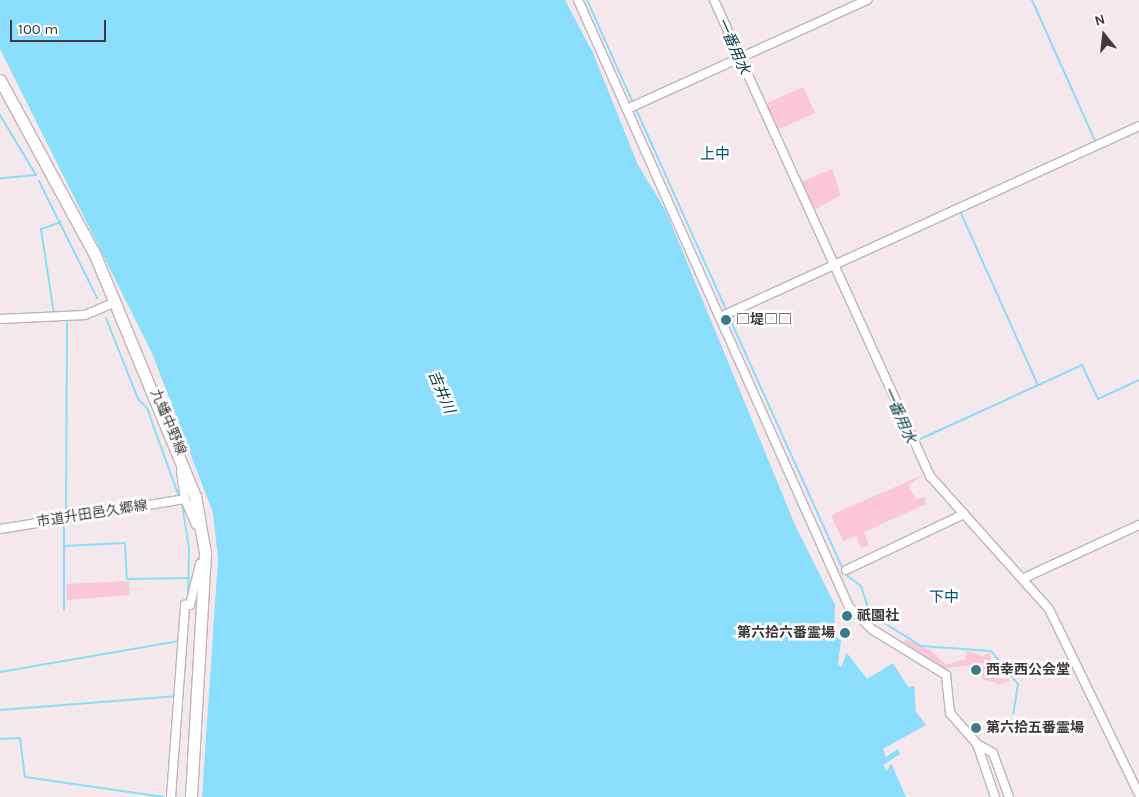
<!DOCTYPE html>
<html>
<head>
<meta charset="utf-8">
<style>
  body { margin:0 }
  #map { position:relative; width:1139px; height:797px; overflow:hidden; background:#f5e8ec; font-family:Karla,"Noto Sans JP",sans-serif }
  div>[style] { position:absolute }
  .green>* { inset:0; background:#fbc6d8 }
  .water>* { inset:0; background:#8addfc }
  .stream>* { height:2px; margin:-1px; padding:0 1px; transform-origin:1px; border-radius:1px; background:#8addfc }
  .roads { filter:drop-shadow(1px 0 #c1b4b8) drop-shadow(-1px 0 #c1b4b8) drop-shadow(0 1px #c1b4b8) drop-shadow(0 -1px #c1b4b8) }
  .minor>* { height:8px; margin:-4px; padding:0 4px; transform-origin:4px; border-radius:4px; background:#fff }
  .secondary>* { height:11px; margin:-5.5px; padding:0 5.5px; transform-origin:5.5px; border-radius:5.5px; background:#fff }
  .dots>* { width:14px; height:14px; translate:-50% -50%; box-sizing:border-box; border:2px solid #fff; border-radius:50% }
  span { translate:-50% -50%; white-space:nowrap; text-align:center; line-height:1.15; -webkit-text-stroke:5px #fff; paint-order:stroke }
  .poi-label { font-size:14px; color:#3f3a3b; font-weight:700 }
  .left { translate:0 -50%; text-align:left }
  .right { translate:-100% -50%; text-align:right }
  .street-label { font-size:14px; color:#3f3a3b }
  .water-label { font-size:15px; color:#0e4050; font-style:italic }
  .neighbourhood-label { font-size:15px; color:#00586f }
  .north { position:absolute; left:1079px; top:10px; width:50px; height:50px; -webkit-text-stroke:4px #fff; paint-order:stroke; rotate:344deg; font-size:14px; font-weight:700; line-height:20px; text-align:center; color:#3f3a3b }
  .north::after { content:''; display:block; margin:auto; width:18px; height:22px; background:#3f3a3b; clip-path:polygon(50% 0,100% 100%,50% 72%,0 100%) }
  .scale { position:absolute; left:10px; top:20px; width:96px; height:22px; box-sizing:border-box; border:2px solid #3f3a3b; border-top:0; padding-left:6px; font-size:15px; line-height:18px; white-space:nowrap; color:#3f3a3b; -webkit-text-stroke:4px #fff; paint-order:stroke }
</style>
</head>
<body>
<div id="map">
  <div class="green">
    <div style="clip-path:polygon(803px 87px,815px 113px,775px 131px,763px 105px)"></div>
    <div style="clip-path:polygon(832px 169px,841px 195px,812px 211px,799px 183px)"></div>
    <div style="clip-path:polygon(925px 474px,908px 485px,916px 499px,924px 497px,926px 504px,864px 532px,869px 545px,861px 548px,856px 536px,843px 541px,831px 515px)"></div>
    <div style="clip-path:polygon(129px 581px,129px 595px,67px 600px,66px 584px)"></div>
    <div style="clip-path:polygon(906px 639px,930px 650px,946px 665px,965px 659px,967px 651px,982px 656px,990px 653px,992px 663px,998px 662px,1005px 670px,999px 678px,1012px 680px,1000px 684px,982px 679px,984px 663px,942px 669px,904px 642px)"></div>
  </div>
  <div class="water">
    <div style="clip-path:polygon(0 0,565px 0,593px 53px,638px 165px,666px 211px,795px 525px,835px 605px,834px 634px,841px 641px,838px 664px,841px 667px,847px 653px,867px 679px,893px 663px,908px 687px,914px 686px,916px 712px,926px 725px,883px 749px,886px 757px,898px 749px,900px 754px,883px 765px,887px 771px,891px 763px,906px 797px,202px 797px,218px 559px,213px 513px,152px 353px,0 49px)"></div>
  </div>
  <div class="stream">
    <div style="left:587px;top:0;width:113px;rotate:65.9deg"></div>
    <div style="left:1032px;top:0;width:154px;rotate:65.9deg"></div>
    <div style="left:635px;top:107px;width:225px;rotate:65.8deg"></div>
    <div style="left:0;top:115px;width:70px;rotate:59deg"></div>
    <div style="left:36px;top:175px;width:36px;rotate:175deg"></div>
    <div style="left:39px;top:181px;width:131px;rotate:63.6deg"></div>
    <div style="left:960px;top:211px;width:191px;rotate:65.9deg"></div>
    <div style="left:54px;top:314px;width:86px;rotate:-98.7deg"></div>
    <div style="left:41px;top:229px;width:21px;rotate:-19deg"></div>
    <div style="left:729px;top:317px;width:282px;rotate:65.7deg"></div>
    <div style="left:845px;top:574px;width:20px;rotate:37deg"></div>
    <div style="left:861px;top:586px;width:29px;rotate:72deg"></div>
    <div style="left:870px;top:614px;width:60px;rotate:32.1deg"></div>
    <div style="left:921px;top:646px;width:70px;rotate:4.1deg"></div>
    <div style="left:991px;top:651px;width:43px;rotate:50.7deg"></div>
    <div style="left:1018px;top:684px;width:30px;rotate:99deg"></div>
    <div style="left:106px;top:318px;width:87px;rotate:68.4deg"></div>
    <div style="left:138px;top:399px;width:13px;rotate:45deg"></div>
    <div style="left:147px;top:408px;width:95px;rotate:70.2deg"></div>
    <div style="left:916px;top:441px;width:183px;rotate:-24.6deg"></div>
    <div style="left:1082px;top:365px;width:38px;rotate:65deg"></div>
    <div style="left:1098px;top:399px;width:45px;rotate:-24.9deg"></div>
    <div style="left:182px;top:504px;width:45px;rotate:81deg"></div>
    <div style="left:189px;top:548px;width:51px;rotate:91.1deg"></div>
    <div style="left:66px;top:516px;width:197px;rotate:-89.7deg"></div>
    <div style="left:64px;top:546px;width:61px;rotate:-2.8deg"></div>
    <div style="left:125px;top:543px;width:36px;rotate:87deg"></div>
    <div style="left:127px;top:579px;width:62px;rotate:-0.9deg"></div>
    <div style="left:64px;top:610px;width:89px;rotate:-90deg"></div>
    <div style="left:0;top:672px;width:183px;rotate:-9.8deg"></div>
    <div style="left:0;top:710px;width:178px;rotate:-4.5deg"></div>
    <div style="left:0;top:739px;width:20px;rotate:-3deg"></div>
    <div style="left:20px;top:738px;width:39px;rotate:83deg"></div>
    <div style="left:25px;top:777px;width:140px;rotate:8.2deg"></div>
  </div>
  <div class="roads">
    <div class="minor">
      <div style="left:578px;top:0;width:665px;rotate:65.94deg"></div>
      <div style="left:849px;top:607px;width:33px;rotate:44deg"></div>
      <div style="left:873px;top:630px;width:86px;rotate:31.7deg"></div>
      <div style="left:946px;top:675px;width:38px;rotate:84deg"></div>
      <div style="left:950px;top:713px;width:41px;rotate:48.9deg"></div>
      <div style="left:977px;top:744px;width:56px;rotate:71.2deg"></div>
      <div style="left:714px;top:0;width:523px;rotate:65.59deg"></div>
      <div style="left:930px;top:476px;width:178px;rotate:48.2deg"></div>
      <div style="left:1049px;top:609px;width:206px;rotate:64.1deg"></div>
      <div style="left:627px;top:109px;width:264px;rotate:-24.4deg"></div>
      <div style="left:720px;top:317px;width:460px;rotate:-24.5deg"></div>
      <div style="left:0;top:319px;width:85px;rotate:-2.7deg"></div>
      <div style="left:85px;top:315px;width:34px;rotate:-23deg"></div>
      <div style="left:181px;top:471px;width:28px;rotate:82deg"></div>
      <div style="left:185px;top:499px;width:28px;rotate:67deg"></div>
      <div style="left:0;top:529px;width:187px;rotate:-9.2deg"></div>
      <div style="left:846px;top:570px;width:131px;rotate:-25.4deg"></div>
      <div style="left:1022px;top:579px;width:129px;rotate:-24.8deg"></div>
      <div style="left:977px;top:744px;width:18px;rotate:29deg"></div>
      <div style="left:993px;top:753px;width:47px;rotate:70deg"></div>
      <div style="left:171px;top:797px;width:193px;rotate:-85.8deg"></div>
      <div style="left:185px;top:605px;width:5px"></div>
      <div style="left:190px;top:605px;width:42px;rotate:-76.3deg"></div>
    </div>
    <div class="secondary">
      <div style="left:0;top:80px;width:199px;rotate:61.5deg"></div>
      <div style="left:95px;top:255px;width:261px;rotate:67.5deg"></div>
      <div style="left:195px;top:496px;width:58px;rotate:80deg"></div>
      <div style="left:205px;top:553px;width:244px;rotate:93.3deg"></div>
    </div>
  </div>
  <div class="dots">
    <div style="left:726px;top:320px;background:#3b798f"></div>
    <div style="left:847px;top:616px;background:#3b798f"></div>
    <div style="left:845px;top:633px;background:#3b798f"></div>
    <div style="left:976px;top:670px;background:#3b798f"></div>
    <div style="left:976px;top:728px;background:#3b798f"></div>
  </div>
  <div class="poi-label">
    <span class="left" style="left:736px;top:320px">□堤□□</span>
    <span class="left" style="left:857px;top:616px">祇園社</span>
    <span class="right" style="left:835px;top:633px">第六拾六番霊場</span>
    <span class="left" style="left:986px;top:670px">西幸西公会堂</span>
    <span class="left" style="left:986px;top:728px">第六拾五番霊場</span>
  </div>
  <div class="street-label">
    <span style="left:168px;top:422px;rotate:67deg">九蟠中野線</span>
    <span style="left:92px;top:514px;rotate:-9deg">市道升田邑久郷線</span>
  </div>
  <div class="water-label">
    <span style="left:733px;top:46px;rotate:66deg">一番用水</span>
    <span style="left:441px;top:392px;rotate:67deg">吉井川</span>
    <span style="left:899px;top:415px;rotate:66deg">一番用水</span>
  </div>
  <div class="neighbourhood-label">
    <span style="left:715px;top:155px">上中</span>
    <span style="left:944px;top:598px">下中</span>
  </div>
  <div class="north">N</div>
  <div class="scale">100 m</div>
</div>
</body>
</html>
